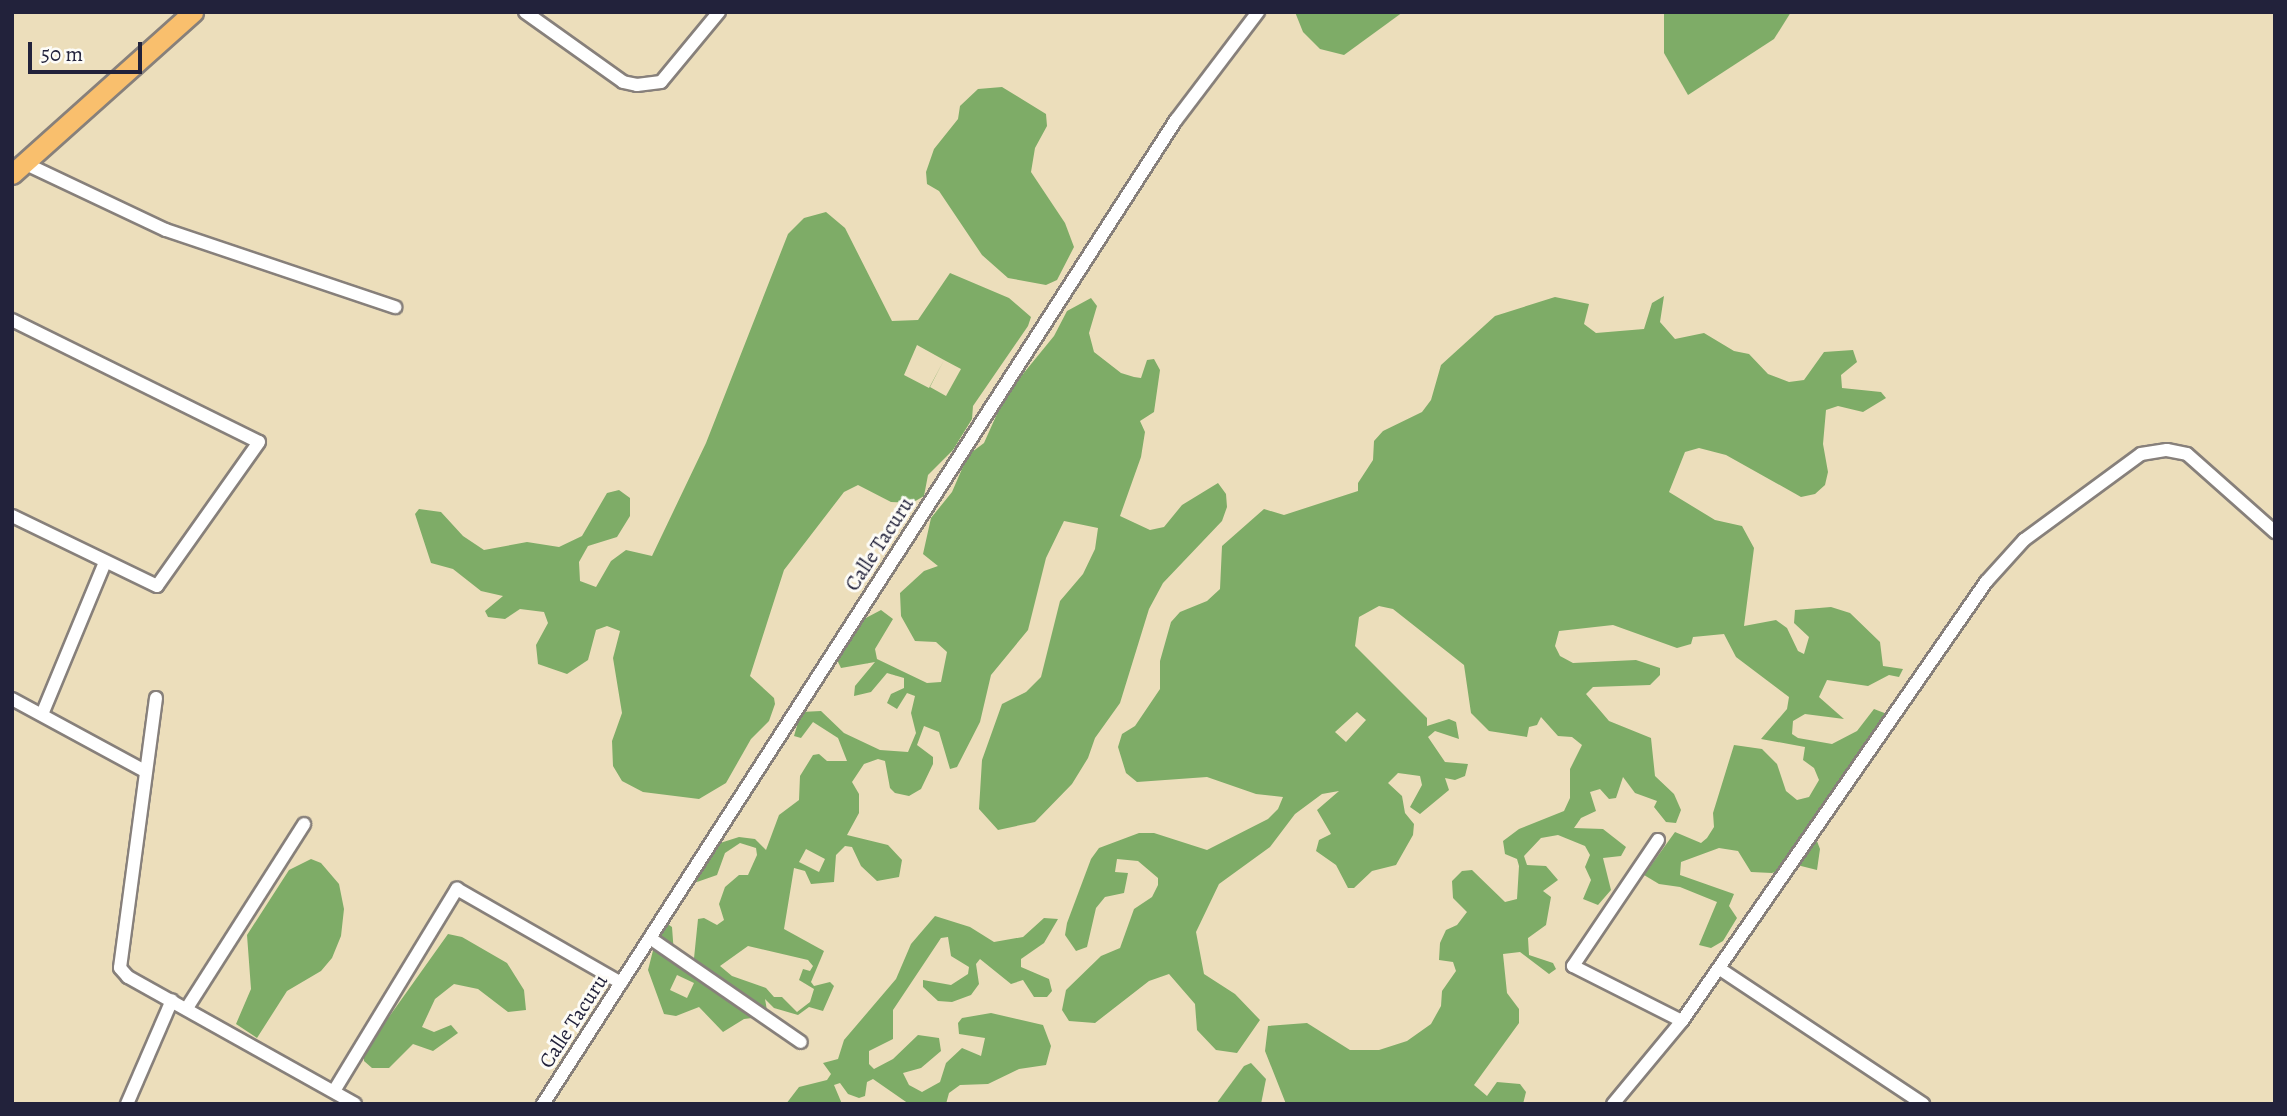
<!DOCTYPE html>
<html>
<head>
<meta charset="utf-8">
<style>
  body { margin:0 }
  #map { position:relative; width:2287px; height:1116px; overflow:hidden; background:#ecdebb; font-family:Alegreya,serif }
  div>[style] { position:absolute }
  .forest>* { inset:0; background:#7eac67 }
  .roads { filter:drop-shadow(2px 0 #87807b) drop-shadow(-2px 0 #87807b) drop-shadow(0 2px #87807b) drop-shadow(0 -2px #87807b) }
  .minor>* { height:12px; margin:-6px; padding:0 6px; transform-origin:6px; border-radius:6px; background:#fff }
  .primary>* { height:19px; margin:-9.5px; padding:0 9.5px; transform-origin:9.5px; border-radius:9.5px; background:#f9bf6d }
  span { translate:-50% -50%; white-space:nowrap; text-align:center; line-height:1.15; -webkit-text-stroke:6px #fdfcf7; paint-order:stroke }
  .street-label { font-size:21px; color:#22223b }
  .frame { position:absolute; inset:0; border:14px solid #22223b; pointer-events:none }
  .scale { position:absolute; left:28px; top:42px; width:114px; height:32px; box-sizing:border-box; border:4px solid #22223b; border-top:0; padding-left:9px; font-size:21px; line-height:24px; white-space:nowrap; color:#22223b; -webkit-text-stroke:5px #fdfcf7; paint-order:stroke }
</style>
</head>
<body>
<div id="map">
  <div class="forest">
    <div style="clip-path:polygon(1295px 12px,1403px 12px,1344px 55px,1320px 49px,1303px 32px)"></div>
    <div style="clip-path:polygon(1664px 12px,1791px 12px,1774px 39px,1688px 95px,1664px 53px)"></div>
    <div style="clip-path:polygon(1002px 87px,1046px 114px,1047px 126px,1035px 148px,1031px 172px,1065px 223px,1074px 247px,1057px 280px,1046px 285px,1008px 278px,982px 255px,939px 191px,927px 184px,926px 172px,934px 149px,958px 119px,960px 106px,978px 89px)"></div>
    <div style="clip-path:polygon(evenodd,826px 212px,845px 228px,892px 321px,918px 320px,950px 273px,1009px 298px,1031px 317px,1028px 326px,973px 406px,972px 419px,953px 450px,928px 475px,924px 496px,912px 503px,891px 502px,858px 485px,844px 492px,784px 570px,750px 676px,774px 698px,775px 704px,769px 721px,751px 739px,726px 783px,699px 799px,643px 792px,622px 781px,613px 766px,612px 741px,622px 713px,613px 658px,620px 631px,607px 626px,596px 630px,588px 660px,567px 674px,538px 664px,536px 645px,548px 623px,544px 612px,520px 609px,505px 619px,488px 617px,485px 611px,503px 596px,481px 591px,453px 569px,431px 563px,415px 514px,419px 509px,441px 512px,463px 536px,484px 550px,527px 542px,559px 547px,582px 536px,607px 493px,619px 490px,630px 498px,630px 516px,617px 537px,588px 546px,579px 562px,580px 581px,596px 587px,611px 561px,626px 550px,652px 556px,706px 443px,788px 234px,804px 218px,826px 212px,917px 345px,944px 360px,929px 388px,904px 375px,917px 345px,826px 212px,944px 360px,961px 369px,946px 396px,930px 387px,944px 360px)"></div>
    <div style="clip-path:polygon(evenodd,1664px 296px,1660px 322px,1675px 339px,1704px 333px,1734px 351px,1749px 354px,1768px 374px,1789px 382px,1804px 380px,1824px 352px,1853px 350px,1857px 362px,1841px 375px,1842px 388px,1881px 392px,1886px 398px,1863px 412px,1838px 406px,1826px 410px,1823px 444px,1828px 472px,1825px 485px,1815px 494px,1801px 497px,1726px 455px,1699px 448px,1685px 452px,1669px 492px,1715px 520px,1742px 526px,1754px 548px,1744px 626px,1776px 620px,1787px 628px,1798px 651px,1804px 654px,1809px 637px,1794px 623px,1795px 610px,1831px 607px,1850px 613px,1880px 642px,1883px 666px,1903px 669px,1899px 677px,1889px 675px,1868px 686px,1827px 680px,1819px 697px,1844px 719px,1805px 714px,1793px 721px,1792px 734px,1798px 738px,1832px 744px,1857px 731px,1874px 709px,1887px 714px,1815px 836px,1820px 849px,1817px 870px,1797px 865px,1772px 873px,1751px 872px,1738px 851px,1719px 848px,1681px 862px,1680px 875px,1734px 894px,1729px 906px,1737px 918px,1723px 941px,1711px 948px,1699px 945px,1717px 902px,1680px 887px,1659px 884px,1644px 875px,1675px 832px,1701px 843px,1707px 838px,1714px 827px,1713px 813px,1734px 745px,1762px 749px,1777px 764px,1786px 791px,1797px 800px,1809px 797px,1819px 780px,1814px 768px,1803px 760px,1805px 747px,1761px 739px,1787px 709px,1789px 697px,1736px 657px,1724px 634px,1693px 637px,1691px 644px,1677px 648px,1613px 625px,1559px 631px,1555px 646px,1560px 656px,1573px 663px,1636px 660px,1660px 668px,1660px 675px,1650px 685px,1593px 687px,1586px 694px,1609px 721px,1651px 738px,1655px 776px,1674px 794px,1681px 810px,1676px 823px,1666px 822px,1654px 807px,1657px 801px,1635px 793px,1623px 777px,1616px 798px,1609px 799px,1600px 789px,1590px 792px,1596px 811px,1581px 818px,1574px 828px,1603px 829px,1626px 847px,1621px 856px,1603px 858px,1611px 890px,1598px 905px,1583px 899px,1591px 880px,1585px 867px,1590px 855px,1585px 846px,1558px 835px,1541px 838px,1524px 856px,1527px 865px,1546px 866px,1558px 880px,1543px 891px,1551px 897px,1546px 925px,1528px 938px,1529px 955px,1553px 963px,1556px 969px,1549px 974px,1520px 952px,1503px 954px,1507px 993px,1519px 1009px,1519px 1023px,1474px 1085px,1487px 1096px,1497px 1082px,1520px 1084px,1526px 1092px,1523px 1104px,1286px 1104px,1265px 1051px,1268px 1026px,1307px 1023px,1350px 1050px,1379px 1050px,1407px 1041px,1431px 1024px,1441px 1006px,1442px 991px,1456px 971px,1453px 962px,1439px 960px,1440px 943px,1446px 930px,1457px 925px,1467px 912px,1453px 898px,1452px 881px,1462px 871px,1472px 870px,1505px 902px,1517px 899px,1519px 866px,1517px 859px,1505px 854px,1503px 841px,1519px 829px,1564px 811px,1570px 798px,1570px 769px,1582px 745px,1572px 737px,1558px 736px,1541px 717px,1537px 725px,1529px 727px,1527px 737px,1489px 731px,1471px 713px,1464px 665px,1393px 609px,1379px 606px,1359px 617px,1355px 646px,1427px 718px,1427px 726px,1449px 719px,1456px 722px,1459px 739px,1435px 731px,1428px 737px,1445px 762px,1468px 764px,1465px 776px,1455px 780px,1445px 778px,1449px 790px,1420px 814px,1410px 807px,1422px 785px,1420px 776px,1398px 773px,1388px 783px,1402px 796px,1405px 813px,1414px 824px,1413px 835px,1396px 865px,1372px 871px,1354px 888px,1348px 888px,1336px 865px,1316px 851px,1319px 840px,1331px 834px,1317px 810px,1339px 791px,1322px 794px,1295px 814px,1270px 847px,1219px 884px,1196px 932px,1204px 974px,1235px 994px,1260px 1020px,1237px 1053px,1216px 1050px,1197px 1030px,1195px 1004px,1169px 974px,1149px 981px,1095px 1023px,1069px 1021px,1062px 1010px,1066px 990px,1101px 956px,1120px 948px,1134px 909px,1152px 897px,1158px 885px,1158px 878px,1138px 861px,1117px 859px,1115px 872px,1128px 873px,1124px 893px,1105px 897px,1096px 908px,1087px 947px,1076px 951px,1065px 935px,1067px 923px,1091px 859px,1099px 848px,1139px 833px,1154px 833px,1207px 850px,1268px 819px,1278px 809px,1283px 797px,1256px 794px,1207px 777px,1137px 782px,1126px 773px,1118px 747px,1122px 734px,1135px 726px,1160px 689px,1160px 661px,1171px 622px,1180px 612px,1207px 601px,1220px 589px,1222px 546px,1264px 509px,1284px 515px,1358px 491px,1358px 483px,1373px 460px,1374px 441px,1383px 431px,1422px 412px,1431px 400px,1441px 365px,1495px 316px,1555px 297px,1589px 304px,1584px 324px,1596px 333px,1644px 329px,1652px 303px,1664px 296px,1357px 712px,1366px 720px,1346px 742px,1335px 732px,1357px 712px)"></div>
    <div style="clip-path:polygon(evenodd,1091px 298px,1097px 306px,1089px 333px,1094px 352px,1121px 373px,1134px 377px,1141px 378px,1147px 360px,1154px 359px,1160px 370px,1154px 412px,1140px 421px,1145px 432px,1141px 457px,1120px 516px,1150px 530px,1164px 527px,1182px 505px,1218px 483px,1226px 494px,1227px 507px,1222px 521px,1163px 583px,1149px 609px,1120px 703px,1095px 738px,1088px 758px,1072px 784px,1035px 822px,998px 830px,979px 809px,982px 760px,1002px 704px,1026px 692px,1041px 677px,1060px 601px,1083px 574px,1095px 549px,1098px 528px,1064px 521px,1046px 558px,1028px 630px,991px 675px,980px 722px,957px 767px,950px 769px,939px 732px,924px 726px,917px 745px,933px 757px,933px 764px,921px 789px,909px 796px,895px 793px,890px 788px,885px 761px,878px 759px,864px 764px,852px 782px,859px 794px,859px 813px,847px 835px,888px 845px,902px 860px,899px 877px,877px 881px,861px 866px,852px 847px,845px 846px,836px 855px,834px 882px,811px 884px,805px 871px,794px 868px,784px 929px,824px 951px,811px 982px,814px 986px,830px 982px,834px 986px,823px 1011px,809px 1007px,798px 1015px,774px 1008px,765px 999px,768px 1016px,744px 1019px,723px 1032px,699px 1007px,676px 1016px,664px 1014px,648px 970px,658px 931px,666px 923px,672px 927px,674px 954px,693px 968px,698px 919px,704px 918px,717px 925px,724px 920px,719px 904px,725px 887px,739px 875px,748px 875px,757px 855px,756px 848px,740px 843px,725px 853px,717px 875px,697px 882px,698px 873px,717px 844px,739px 837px,755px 839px,766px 850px,779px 815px,799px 800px,800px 776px,813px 755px,819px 754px,827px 761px,847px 761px,838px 738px,813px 722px,801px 738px,794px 736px,801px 712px,821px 711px,844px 733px,880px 750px,908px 752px,916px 733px,911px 713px,915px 696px,907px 693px,897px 709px,887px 703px,891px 694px,904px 688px,904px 678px,887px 673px,871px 692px,854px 696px,855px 686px,875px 662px,841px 668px,837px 660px,862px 620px,881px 610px,893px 619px,875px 649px,877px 659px,927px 683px,941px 682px,947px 652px,936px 642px,915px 641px,901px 616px,900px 593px,924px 571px,938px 566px,923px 554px,931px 518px,952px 492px,968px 455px,984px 443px,1005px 396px,1054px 336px,1067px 311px,1091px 298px,806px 849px,825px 859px,819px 872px,799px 862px,806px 849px,1091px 298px,748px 946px,808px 960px,813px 966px,810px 971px,803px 969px,799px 980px,814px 989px,810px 1002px,797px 1012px,782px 997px,774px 997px,766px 988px,732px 976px,720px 966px,748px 946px,1091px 298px,677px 975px,694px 983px,687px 998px,670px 990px,677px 975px)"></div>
    <div style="clip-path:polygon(311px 859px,321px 863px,339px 884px,344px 909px,341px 936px,332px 958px,321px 971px,287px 991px,257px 1038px,236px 1024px,251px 989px,247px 935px,289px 870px)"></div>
    <div style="clip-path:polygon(935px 916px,970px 927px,994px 942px,1023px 937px,1044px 918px,1058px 919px,1044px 943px,1021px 959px,1021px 967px,1049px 979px,1052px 991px,1047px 997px,1034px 997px,1023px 980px,1011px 984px,980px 959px,976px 964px,979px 984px,971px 995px,952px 1002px,938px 1001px,923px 987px,923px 980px,951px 985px,968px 974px,969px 967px,951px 956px,948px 937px,941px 938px,893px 1010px,893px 1039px,869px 1051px,869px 1064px,874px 1069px,893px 1059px,918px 1035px,939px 1038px,941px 1051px,921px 1068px,903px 1073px,909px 1085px,922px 1092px,940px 1082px,946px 1063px,962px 1048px,981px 1056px,985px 1038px,959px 1034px,958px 1023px,962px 1018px,991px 1013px,1043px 1025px,1051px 1046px,1046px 1065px,1019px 1069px,988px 1084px,960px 1085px,949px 1093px,946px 1104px,909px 1104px,873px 1079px,867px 1082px,865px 1096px,859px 1098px,848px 1094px,840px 1083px,834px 1085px,842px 1104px,786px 1104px,799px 1087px,827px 1080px,831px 1074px,823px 1063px,838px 1059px,844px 1040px,896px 979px,911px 944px)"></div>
    <div style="clip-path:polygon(448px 934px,462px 937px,507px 963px,524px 990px,526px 1010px,508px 1012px,478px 989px,454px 984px,435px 999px,422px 1027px,434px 1032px,451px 1025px,458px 1033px,433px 1051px,413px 1044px,389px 1068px,372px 1068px,364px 1061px,364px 1052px)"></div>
    <div style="clip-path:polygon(1251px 1063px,1266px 1079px,1261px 1104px,1216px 1104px,1244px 1066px)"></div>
  </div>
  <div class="roads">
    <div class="minor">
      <div style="left:525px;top:12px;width:120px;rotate:35.5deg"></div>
      <div style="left:623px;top:82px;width:14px;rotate:12deg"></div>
      <div style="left:637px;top:85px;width:24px;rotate:-7deg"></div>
      <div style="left:661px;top:82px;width:91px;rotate:-50.4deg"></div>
      <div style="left:24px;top:163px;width:157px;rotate:25.3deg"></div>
      <div style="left:166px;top:230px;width:242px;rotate:18.6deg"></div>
      <div style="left:12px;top:320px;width:275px;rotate:26.3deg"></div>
      <div style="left:259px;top:442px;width:176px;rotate:125.3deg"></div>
      <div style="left:157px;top:586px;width:161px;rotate:-154.2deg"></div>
      <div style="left:156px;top:698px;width:272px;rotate:97.6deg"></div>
      <div style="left:120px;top:968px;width:12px;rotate:48deg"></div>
      <div style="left:128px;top:977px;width:260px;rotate:29.2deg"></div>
      <div style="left:12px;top:699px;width:149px;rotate:28.5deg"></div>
      <div style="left:43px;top:712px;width:162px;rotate:-67.5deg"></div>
      <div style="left:1658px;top:840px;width:152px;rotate:124deg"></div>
      <div style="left:1573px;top:966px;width:122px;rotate:26.8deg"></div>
      <div style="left:650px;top:938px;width:183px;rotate:34.6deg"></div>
      <div style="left:1720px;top:969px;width:244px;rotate:33.6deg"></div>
      <div style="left:187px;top:1008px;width:218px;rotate:-57.5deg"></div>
      <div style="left:334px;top:1091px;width:237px;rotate:-58.7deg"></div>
      <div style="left:457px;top:889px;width:189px;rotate:29.8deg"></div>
      <div style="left:127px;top:1104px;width:113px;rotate:-66.6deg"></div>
      <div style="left:543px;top:1104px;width:1170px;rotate:-57.25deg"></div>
      <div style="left:1176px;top:120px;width:136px;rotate:-52.8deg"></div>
      <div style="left:1613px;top:1104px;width:108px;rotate:-50.3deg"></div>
      <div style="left:1682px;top:1021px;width:534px;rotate:-55.3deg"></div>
      <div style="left:1986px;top:582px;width:57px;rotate:-47.9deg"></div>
      <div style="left:2024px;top:540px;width:145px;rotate:-36.3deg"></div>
      <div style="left:2141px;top:454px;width:26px;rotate:-9deg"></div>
      <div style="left:2167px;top:450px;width:20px;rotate:11deg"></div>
      <div style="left:2187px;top:454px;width:118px;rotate:41.6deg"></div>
    </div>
    <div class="primary">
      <div style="left:12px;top:174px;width:243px;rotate:-41.8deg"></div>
    </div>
  </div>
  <div class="street-label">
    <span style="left:879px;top:544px;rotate:-57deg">Calle Tacuru</span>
    <span style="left:573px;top:1021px;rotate:-57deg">Calle Tacuru</span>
  </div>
  <div class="frame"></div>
  <div class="scale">50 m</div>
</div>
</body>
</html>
